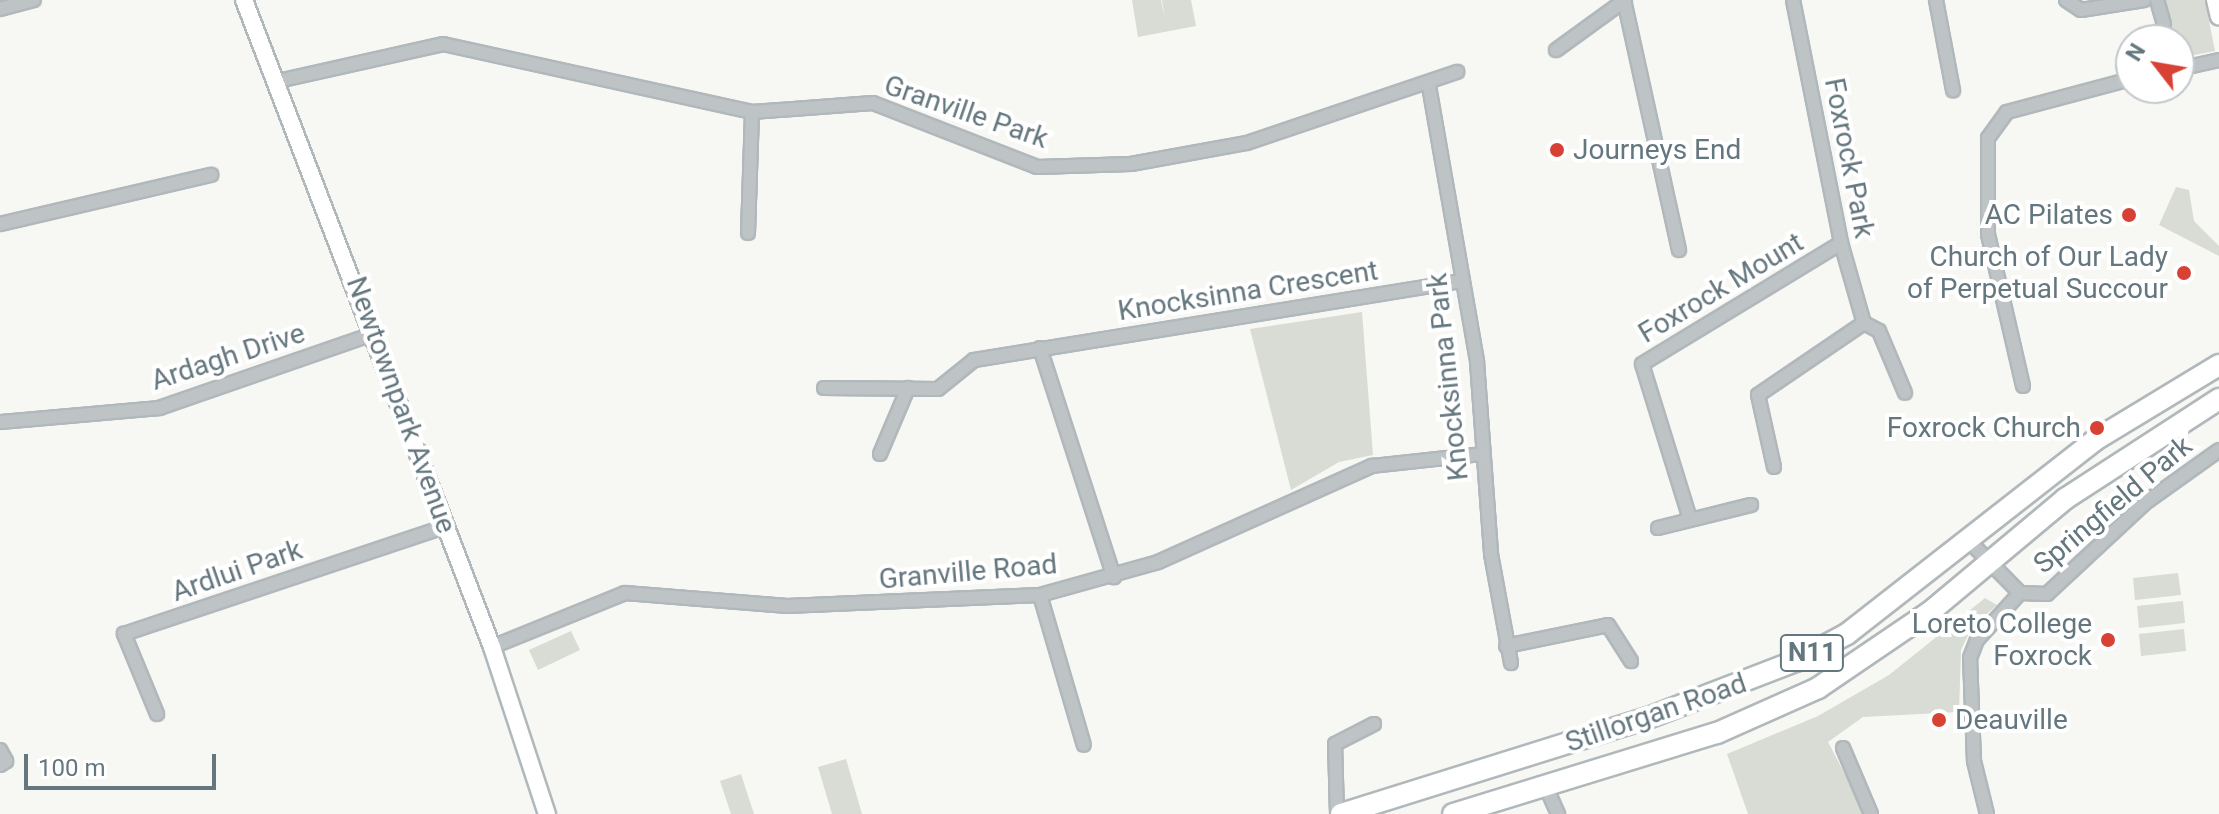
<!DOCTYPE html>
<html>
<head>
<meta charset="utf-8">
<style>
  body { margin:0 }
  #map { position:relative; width:2219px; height:814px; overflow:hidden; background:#f7f7f4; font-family:Roboto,sans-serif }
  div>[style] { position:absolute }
  .green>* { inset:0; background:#d8dcd4 }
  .roads { filter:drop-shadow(2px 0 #b1b8bb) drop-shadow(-2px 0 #b1b8bb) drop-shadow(0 2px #b1b8bb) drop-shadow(0 -2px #b1b8bb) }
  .minor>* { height:12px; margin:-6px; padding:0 6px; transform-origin:6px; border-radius:6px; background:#bec4c6 }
  .secondary>* { height:16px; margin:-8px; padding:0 8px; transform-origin:8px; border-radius:8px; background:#fff }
  .trunk>* { height:20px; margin:-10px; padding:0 10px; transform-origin:10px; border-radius:10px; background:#fff }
  .dots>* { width:22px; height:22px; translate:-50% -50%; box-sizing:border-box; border:4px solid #fff; border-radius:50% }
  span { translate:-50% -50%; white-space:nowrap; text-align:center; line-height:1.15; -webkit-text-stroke:8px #fff; paint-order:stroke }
  .shield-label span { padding:2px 6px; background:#fff; border:2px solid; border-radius:6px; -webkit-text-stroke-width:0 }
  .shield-label { font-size:26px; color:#64767e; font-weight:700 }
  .street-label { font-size:28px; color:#64767e }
  .poi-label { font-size:28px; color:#64767e }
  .left { translate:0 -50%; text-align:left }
  .right { translate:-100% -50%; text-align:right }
  .north { position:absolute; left:2115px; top:24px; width:80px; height:80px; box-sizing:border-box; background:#fff; border:2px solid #c1c8cb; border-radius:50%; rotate:301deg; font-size:22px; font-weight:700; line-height:32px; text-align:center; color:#64767e }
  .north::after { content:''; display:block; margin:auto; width:28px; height:36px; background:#d84234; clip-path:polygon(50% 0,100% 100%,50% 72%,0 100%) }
  .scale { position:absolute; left:24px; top:754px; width:192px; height:36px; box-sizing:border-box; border:4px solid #64767e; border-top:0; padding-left:10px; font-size:24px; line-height:28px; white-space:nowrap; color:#64767e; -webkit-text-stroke:6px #fff; paint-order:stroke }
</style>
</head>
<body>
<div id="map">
  <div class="green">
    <div style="clip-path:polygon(1132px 0,1161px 0,1165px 19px,1162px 0,1191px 0,1196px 26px,1138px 37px)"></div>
    <div style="clip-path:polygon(2154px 0,2205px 0,2215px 51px,2179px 58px,2179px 40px,2163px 40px)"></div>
    <div style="clip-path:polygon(2176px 187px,2189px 190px,2194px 221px,2219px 246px,2219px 256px,2159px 225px)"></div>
    <div style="clip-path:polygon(1362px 312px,1373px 455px,1339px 462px,1291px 490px,1250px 329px)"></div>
    <div style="clip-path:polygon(2178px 573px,2181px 595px,2135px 600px,2133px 578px)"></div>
    <div style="clip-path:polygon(1985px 598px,1997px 605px,1972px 627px,1961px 650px,1959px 712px,1863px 717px,1828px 742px,1866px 814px,1748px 814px,1727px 754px,1818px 716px,1889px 675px)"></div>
    <div style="clip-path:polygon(2183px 601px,2185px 623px,2139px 628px,2137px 606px)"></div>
    <div style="clip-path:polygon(2184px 629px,2186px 651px,2141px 656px,2139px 634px)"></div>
    <div style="clip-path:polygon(571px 631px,580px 650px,538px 670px,529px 650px)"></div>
    <div style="clip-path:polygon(846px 759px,862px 814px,832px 814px,818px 767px)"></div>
    <div style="clip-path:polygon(741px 774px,754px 814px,731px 814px,720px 781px)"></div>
  </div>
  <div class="roads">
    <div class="minor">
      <div style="left:1624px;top:0;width:256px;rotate:77.6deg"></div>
      <div style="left:1793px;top:0;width:248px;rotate:78.8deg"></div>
      <div style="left:1841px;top:243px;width:83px;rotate:74deg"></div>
      <div style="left:1864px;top:323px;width:17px;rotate:28deg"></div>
      <div style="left:1879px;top:331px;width:67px;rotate:67.2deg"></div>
      <div style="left:1936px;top:0;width:92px;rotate:79.3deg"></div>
      <div style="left:2066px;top:0;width:18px;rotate:34deg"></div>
      <div style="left:2081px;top:10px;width:64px;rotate:-9deg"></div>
      <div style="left:2157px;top:0;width:25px;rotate:74deg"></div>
      <div style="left:0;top:9px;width:35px;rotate:-15deg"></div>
      <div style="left:1556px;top:50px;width:85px;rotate:-35.9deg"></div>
      <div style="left:2179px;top:69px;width:41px;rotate:-12.7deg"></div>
      <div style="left:278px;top:81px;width:169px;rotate:-12.6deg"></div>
      <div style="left:443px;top:44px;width:316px;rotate:12.4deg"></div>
      <div style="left:752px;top:112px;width:121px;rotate:-4.3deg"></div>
      <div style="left:873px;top:103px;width:176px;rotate:21.3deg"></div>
      <div style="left:1037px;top:167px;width:94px;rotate:-1.8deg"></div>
      <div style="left:1131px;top:164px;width:118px;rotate:-10.3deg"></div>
      <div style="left:1247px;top:143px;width:222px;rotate:-18.7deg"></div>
      <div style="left:1429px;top:86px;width:280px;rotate:80.1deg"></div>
      <div style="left:1477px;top:362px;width:193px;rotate:85.8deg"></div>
      <div style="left:1491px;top:554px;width:111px;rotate:79.6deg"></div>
      <div style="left:0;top:224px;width:217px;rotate:-13.1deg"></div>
      <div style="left:748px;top:233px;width:121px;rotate:-88.1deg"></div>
      <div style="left:1040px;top:348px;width:241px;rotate:72.1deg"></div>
      <div style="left:2023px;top:386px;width:156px;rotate:-103deg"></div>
      <div style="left:1988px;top:234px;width:96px;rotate:-90deg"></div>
      <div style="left:1988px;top:138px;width:32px;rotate:-54deg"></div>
      <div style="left:2007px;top:112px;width:128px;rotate:-14.9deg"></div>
      <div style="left:824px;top:388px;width:114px;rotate:0.5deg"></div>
      <div style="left:938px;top:389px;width:46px;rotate:-38.9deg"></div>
      <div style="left:974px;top:360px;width:495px;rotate:-9.2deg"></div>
      <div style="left:0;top:422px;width:160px;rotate:-5deg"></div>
      <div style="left:159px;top:408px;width:226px;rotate:-19.1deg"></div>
      <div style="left:880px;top:454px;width:72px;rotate:-67deg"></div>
      <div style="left:1774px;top:467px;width:74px;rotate:-102.5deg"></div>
      <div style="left:1758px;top:395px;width:128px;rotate:-34.2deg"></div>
      <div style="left:1690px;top:519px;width:162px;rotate:-107.2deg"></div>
      <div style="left:1642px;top:364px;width:233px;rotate:-31.3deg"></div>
      <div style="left:1658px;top:528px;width:96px;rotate:-13.9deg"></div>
      <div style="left:1966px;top:538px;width:77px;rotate:45.5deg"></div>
      <div style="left:2020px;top:593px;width:27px;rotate:2deg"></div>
      <div style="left:2047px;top:594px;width:134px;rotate:-42.9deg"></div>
      <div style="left:2145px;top:503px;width:91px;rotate:-35.6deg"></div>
      <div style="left:1040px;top:595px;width:156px;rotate:73.7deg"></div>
      <div style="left:1506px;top:646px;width:104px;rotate:-11.6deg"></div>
      <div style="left:1608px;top:625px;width:43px;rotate:57.4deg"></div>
      <div style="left:492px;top:647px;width:144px;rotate:-22.1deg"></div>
      <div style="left:625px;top:593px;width:163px;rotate:4.6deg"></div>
      <div style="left:787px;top:606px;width:253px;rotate:-2.5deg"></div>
      <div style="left:1040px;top:595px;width:123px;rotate:-15.6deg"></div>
      <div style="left:1158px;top:562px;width:235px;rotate:-24.2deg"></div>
      <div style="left:1372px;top:466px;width:111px;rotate:-6.2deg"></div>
      <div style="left:157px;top:714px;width:87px;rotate:-112.4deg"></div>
      <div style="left:124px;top:634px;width:340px;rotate:-18.5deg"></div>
      <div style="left:1843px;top:748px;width:72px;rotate:67deg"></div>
      <div style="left:0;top:750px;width:13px;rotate:61deg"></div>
      <div style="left:6px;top:761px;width:7px;rotate:146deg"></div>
      <div style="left:1546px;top:787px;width:30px;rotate:66deg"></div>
      <div style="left:1337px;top:814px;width:70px;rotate:-91.6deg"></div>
      <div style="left:1335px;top:744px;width:44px;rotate:-27.1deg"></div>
      <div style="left:1987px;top:814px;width:55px;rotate:-103.8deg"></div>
      <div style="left:1974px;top:761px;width:103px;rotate:-92.2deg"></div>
      <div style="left:1970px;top:658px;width:19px;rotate:-69deg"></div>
      <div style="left:1977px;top:640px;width:64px;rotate:-47.5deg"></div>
    </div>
    <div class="secondary">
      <div style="left:244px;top:0;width:693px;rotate:69.03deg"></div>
      <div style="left:492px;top:647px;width:176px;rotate:71.8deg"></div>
      <div style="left:2215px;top:0;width:17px;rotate:77deg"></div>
    </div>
    <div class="trunk">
      <div style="left:1341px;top:814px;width:322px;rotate:-17.4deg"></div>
      <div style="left:1648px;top:718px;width:159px;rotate:-21.1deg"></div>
      <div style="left:1796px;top:661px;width:58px;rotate:-27.9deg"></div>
      <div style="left:1847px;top:634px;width:315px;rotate:-38deg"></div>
      <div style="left:2095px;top:440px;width:145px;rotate:-31.2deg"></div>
      <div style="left:1453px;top:814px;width:276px;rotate:-17.1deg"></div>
      <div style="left:1717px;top:733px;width:111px;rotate:-24deg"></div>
      <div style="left:1818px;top:688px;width:135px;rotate:-34.2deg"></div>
      <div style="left:1930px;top:612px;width:176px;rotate:-39.9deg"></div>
      <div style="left:2065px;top:499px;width:184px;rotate:-33deg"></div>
    </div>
  </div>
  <div class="dots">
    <div style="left:1557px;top:150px;background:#d84234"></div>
    <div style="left:2129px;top:215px;background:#d84234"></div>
    <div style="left:2184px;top:273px;background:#d84234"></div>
    <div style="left:2097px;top:428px;background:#d84234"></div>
    <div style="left:2108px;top:640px;background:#d84234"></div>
    <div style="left:1939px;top:720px;background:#d84234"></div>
  </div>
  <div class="shield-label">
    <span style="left:1812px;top:653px">N11</span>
  </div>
  <div class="street-label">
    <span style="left:966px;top:112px;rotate:19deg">Granville Park</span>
    <span style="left:1849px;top:158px;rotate:79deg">Foxrock Park</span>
    <span style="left:1721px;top:288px;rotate:-31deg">Foxrock Mount</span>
    <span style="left:1248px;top:291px;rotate:-9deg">Knocksinna Crescent</span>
    <span style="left:228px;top:357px;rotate:-18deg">Ardagh Drive</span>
    <span style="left:1448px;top:377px;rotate:-96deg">Knocksinna Park</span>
    <span style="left:401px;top:405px;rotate:70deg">Newtownpark Avenue</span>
    <span style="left:2113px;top:505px;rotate:-40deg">Springfield Park</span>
    <span style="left:237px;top:571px;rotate:-19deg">Ardlui Park</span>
    <span style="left:968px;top:572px;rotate:-5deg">Granville Road</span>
    <span style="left:1656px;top:713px;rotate:-19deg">Stillorgan Road</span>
  </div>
  <div class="poi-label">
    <span class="left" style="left:1573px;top:150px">Journeys End</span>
    <span class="right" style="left:2113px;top:215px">AC Pilates</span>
    <span class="right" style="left:2168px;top:273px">Church of Our Lady<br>of Perpetual Succour</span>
    <span class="right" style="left:2081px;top:428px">Foxrock Church</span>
    <span class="right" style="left:2092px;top:640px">Loreto College<br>Foxrock</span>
    <span class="left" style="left:1955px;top:720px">Deauville</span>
  </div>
  <div class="north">N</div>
  <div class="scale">100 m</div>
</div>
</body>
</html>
